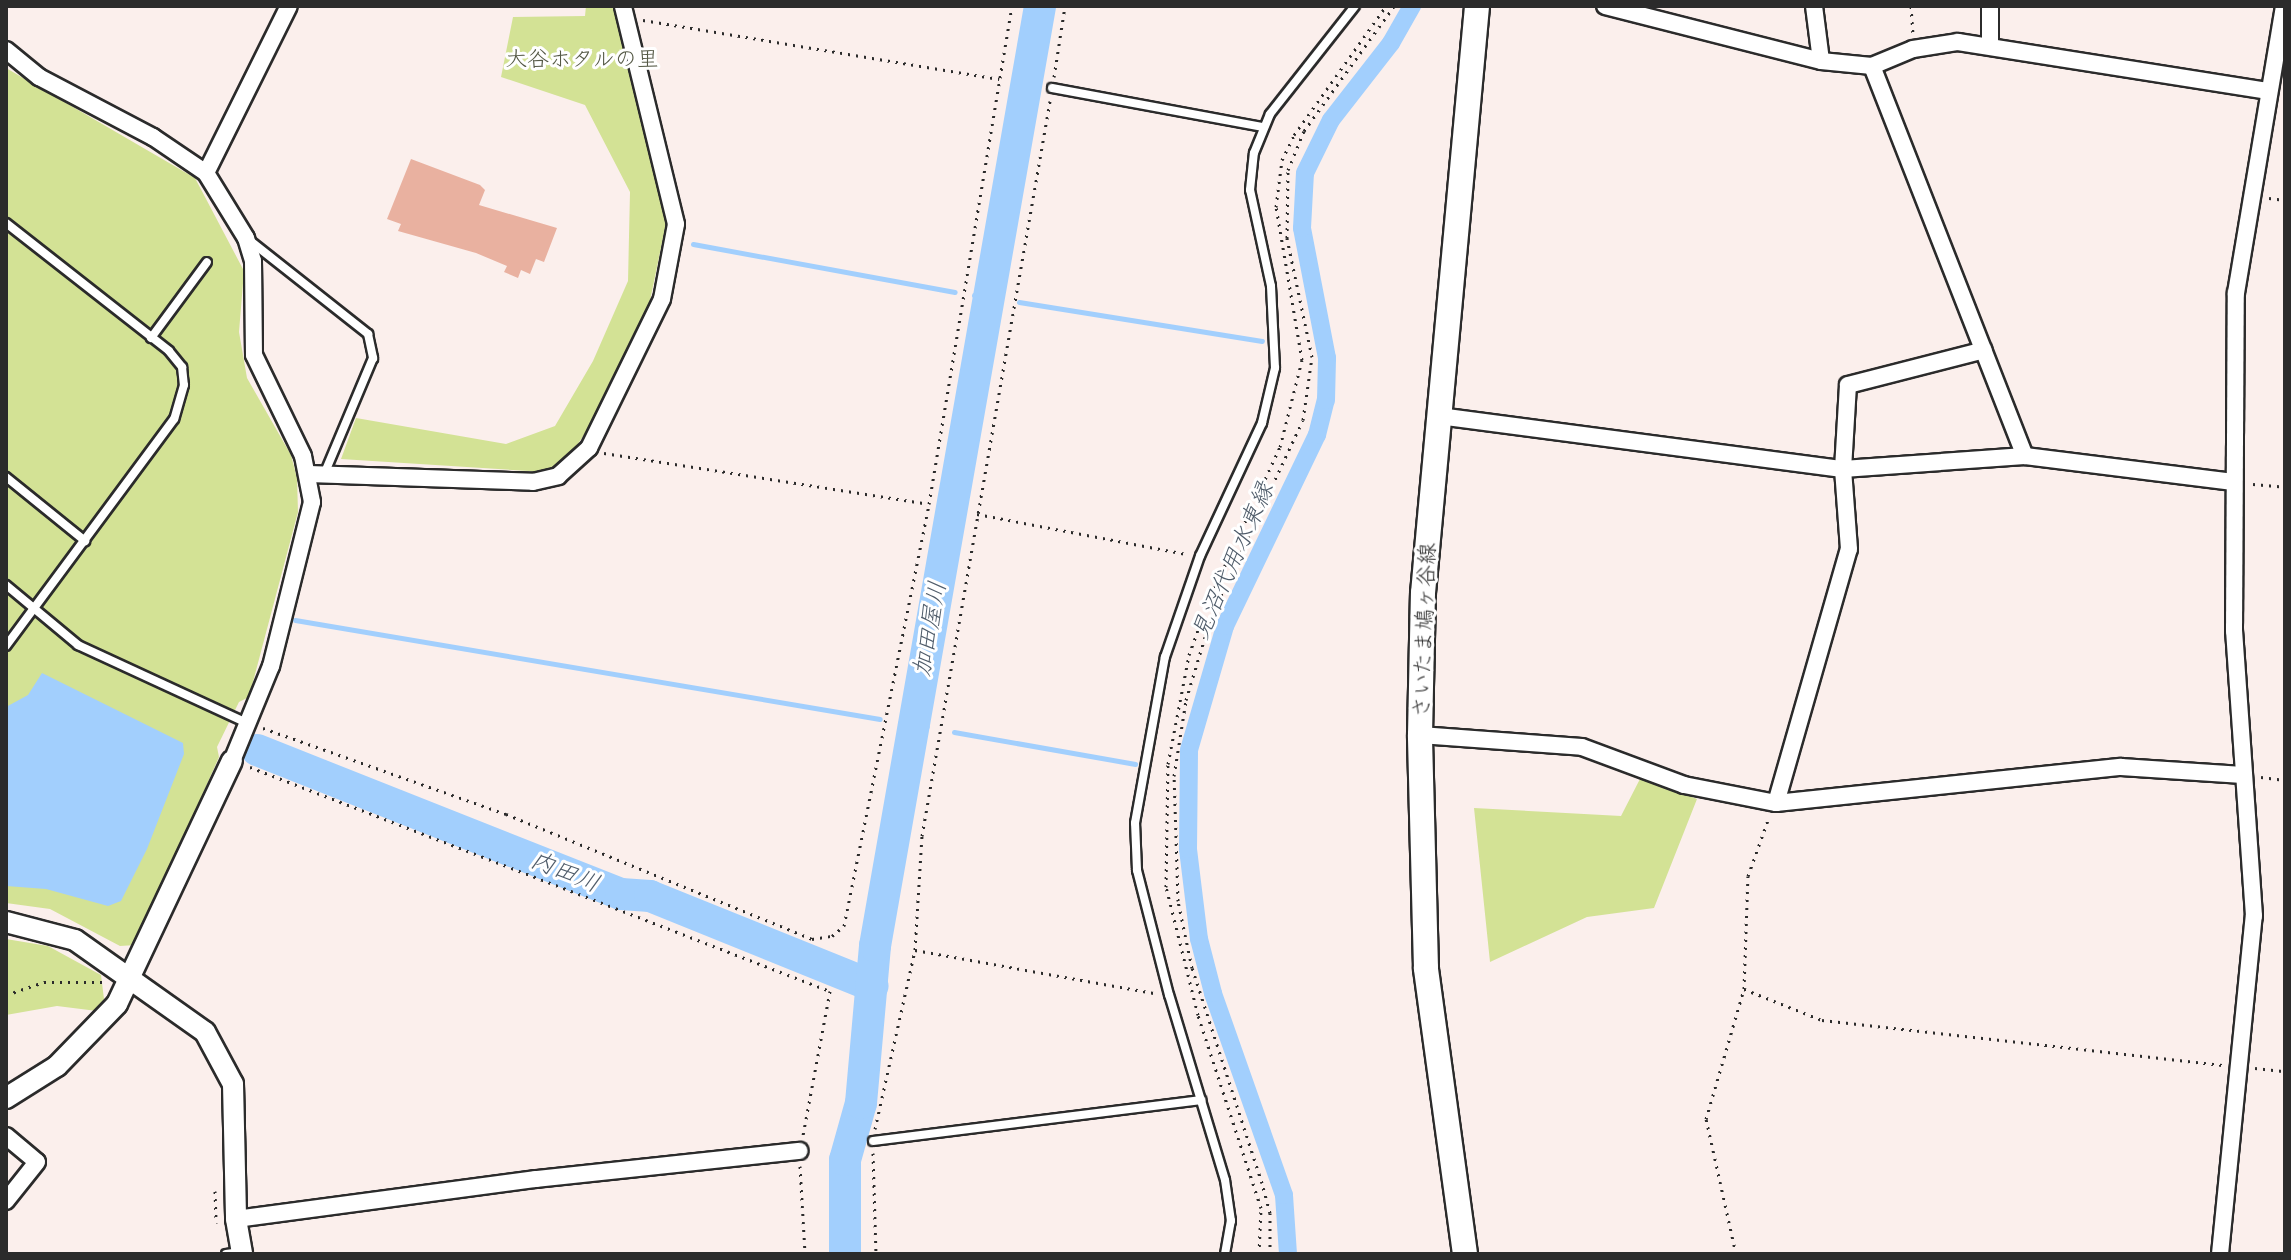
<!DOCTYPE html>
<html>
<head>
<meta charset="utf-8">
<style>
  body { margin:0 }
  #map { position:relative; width:2291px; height:1260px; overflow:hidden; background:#fbefec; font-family:"Shantell Sans","Klee One",sans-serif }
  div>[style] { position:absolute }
  .green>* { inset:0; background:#d3e295 }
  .water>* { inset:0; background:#a2cffd }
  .stream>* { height:5px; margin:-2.5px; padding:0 2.5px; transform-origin:2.5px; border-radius:2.5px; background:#a2cffd }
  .canal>* { height:18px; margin:-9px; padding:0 9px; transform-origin:9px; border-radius:9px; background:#a2cffd }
  .river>* { height:32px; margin:-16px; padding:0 16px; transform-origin:16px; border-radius:16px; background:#a2cffd }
  .building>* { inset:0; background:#e9b1a0 }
  .path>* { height:3px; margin-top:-1.5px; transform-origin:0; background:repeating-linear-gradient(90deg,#2b2b2b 0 2px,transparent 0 8px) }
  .roads { filter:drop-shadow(2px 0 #2b2b2b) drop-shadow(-2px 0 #2b2b2b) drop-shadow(0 2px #2b2b2b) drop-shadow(0 -2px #2b2b2b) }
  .service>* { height:8px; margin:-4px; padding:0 4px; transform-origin:4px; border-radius:4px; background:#fff }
  .minor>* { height:16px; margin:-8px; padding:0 8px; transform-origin:8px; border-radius:8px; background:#fff }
  .tertiary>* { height:20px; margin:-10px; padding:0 10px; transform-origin:10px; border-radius:10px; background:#fff }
  .secondary>* { height:24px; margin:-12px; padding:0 12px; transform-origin:12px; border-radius:12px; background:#fff }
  span { translate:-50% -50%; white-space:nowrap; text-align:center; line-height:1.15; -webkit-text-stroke:6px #fff; paint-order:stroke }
  .park-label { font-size:22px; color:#555946 }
  .street-label { font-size:22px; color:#2b2b2b }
  .water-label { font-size:24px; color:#4f5c6a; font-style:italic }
  .frame { position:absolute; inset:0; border:8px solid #2b2b2b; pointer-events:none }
</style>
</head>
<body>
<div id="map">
  <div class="green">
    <div style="clip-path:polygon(586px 6px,617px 6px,667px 219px,647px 315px,611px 394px,566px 462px,545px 472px,341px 459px,356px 418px,506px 444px,555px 426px,593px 361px,628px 281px,630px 192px,585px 105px,501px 77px,513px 17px,585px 16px)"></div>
    <div style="clip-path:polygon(6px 68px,195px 178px,244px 271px,239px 332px,247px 378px,291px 455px,297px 478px,298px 512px,249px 697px,239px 702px,217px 747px,219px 757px,136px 945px,120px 946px,50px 909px,6px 903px)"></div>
    <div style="clip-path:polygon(1641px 777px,1697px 799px,1654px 908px,1587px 917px,1490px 962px,1474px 808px,1621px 816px)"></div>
    <div style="clip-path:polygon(6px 939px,48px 946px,101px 975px,104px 999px,97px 1011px,57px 1006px,6px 1015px)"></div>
  </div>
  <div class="water">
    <div style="clip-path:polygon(42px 673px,183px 743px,184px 754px,147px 849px,121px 901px,108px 906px,46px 889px,6px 886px,6px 707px,28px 695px)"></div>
  </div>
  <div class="stream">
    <div style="left:693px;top:244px;width:266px;rotate:10.4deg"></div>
    <div style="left:974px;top:295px;width:27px;rotate:8deg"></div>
    <div style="left:1019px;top:302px;width:246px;rotate:9.1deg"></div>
    <div style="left:295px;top:620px;width:593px;rotate:9.61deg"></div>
    <div style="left:900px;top:723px;width:27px;rotate:8deg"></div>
    <div style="left:954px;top:732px;width:184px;rotate:10deg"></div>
  </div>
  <div class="canal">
    <div style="left:1288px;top:1254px;width:59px;rotate:-93.9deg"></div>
    <div style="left:1284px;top:1195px;width:214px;rotate:-109.4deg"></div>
    <div style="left:1213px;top:993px;width:56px;rotate:-104.5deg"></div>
    <div style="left:1199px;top:939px;width:91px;rotate:-97deg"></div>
    <div style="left:1188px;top:849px;width:99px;rotate:-89.4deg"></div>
    <div style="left:1189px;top:750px;width:129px;rotate:-73.8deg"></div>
    <div style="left:1225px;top:626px;width:212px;rotate:-64.3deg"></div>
    <div style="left:1317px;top:435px;width:36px;rotate:-76deg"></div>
    <div style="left:1326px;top:400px;width:42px;rotate:-88.6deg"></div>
    <div style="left:1327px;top:358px;width:132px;rotate:-100.9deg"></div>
    <div style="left:1302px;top:228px;width:55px;rotate:-86.9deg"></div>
    <div style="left:1305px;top:173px;width:59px;rotate:-63.9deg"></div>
    <div style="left:1331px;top:120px;width:98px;rotate:-52.1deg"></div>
    <div style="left:1391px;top:43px;width:43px;rotate:-60.4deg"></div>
  </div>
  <div class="river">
    <div style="left:257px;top:750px;width:391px;rotate:21.6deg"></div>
    <div style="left:621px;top:894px;width:29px;rotate:4deg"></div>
    <div style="left:650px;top:896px;width:240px;rotate:22deg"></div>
    <div style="left:845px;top:1254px;width:94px;rotate:-90deg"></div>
    <div style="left:845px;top:1160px;width:59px;rotate:-74.3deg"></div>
    <div style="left:861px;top:1103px;width:158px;rotate:-84.9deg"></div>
    <div style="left:875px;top:946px;width:954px;rotate:-80.04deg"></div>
  </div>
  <div class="building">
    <div style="clip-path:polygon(411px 159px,480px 185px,485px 190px,479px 205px,557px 228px,544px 262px,536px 259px,530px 274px,521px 270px,518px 278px,504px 272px,507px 266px,476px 253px,398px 231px,401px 224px,387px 219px)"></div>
  </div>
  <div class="path">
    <div style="left:1911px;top:6px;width:28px;rotate:86deg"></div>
    <div style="left:643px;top:20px;width:361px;rotate:9.4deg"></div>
    <div style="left:1054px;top:77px;width:72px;rotate:-81.2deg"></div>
    <div style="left:2269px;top:198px;width:16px;rotate:7deg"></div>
    <div style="left:604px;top:453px;width:328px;rotate:8.9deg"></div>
    <div style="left:2253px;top:484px;width:32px;rotate:5deg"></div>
    <div style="left:977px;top:514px;width:213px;rotate:10.8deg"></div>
    <div style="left:263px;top:728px;width:258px;rotate:19.5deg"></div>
    <div style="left:506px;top:814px;width:331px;rotate:22.2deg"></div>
    <div style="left:812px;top:939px;width:20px;rotate:-9deg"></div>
    <div style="left:832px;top:936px;width:16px;rotate:-40deg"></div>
    <div style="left:844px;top:926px;width:430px;rotate:-78.6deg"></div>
    <div style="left:929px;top:504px;width:505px;rotate:-80.54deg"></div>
    <div style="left:250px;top:767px;width:622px;rotate:21.12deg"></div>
    <div style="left:830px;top:991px;width:147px;rotate:100.6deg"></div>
    <div style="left:2261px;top:777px;width:24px;rotate:7deg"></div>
    <div style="left:915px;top:950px;width:244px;rotate:10.2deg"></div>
    <div style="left:1744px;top:989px;width:84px;rotate:21.7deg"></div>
    <div style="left:1822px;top:1020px;width:405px;rotate:6.4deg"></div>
    <div style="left:6px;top:995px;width:40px;rotate:-18.9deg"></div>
    <div style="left:44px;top:982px;width:60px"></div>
    <div style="left:2255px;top:1068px;width:30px;rotate:6deg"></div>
    <div style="left:875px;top:1129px;width:183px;rotate:-77.4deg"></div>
    <div style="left:915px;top:950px;width:114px;rotate:-86.5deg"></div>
    <div style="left:922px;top:836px;width:746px;rotate:-80.12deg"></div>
    <div style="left:873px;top:1153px;width:101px;rotate:88.3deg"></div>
    <div style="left:800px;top:1166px;width:88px;rotate:86.7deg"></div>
    <div style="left:215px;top:1191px;width:32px;rotate:88deg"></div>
    <div style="left:1259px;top:1254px;width:46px;rotate:-87.5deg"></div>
    <div style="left:1261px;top:1208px;width:203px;rotate:-108.1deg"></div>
    <div style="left:1198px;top:1015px;width:132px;rotate:-104deg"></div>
    <div style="left:1166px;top:887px;width:123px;rotate:-89.1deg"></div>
    <div style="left:1168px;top:764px;width:111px;rotate:-79.1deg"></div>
    <div style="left:1189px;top:655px;width:56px;rotate:-70.3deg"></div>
    <div style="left:1208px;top:602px;width:171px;rotate:-65.1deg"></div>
    <div style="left:1280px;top:447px;width:90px;rotate:-75.8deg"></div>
    <div style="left:1302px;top:360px;width:155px;rotate:-99.6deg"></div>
    <div style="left:1276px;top:207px;width:47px;rotate:-82.7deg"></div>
    <div style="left:1282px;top:160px;width:28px;rotate:-64deg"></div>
    <div style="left:1294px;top:135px;width:158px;rotate:-54.5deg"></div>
    <div style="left:1270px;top:1254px;width:41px;rotate:-90deg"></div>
    <div style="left:1270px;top:1213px;width:31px;rotate:-105deg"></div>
    <div style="left:1262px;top:1183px;width:226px;rotate:-108deg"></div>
    <div style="left:1192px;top:968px;width:68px;rotate:-101.8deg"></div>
    <div style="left:1178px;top:901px;width:125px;rotate:-91.8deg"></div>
    <div style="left:1174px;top:776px;width:77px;rotate:-81deg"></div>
    <div style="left:1186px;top:700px;width:87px;rotate:-73.2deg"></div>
    <div style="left:1211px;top:617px;width:217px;rotate:-65deg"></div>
    <div style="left:1303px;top:420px;width:64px;rotate:-81.9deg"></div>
    <div style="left:1312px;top:357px;width:122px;rotate:-101.9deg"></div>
    <div style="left:1287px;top:238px;width:68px;rotate:-89.2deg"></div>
    <div style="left:1288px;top:170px;width:42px;rotate:-67.7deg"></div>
    <div style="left:1304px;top:131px;width:154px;rotate:-54.2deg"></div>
    <div style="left:1736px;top:1254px;width:138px;rotate:-102.5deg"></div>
    <div style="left:1706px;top:1119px;width:135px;rotate:-73.7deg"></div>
    <div style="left:1744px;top:989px;width:113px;rotate:-88deg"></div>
    <div style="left:1748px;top:876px;width:63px;rotate:-70.4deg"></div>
  </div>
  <div class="roads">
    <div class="service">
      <div style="left:1052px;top:88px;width:215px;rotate:10.5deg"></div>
      <div style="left:6px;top:223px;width:207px;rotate:38.1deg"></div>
      <div style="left:169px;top:351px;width:21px;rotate:51deg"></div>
      <div style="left:182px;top:367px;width:18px;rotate:84deg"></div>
      <div style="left:184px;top:385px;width:35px;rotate:106deg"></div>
      <div style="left:174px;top:419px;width:282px;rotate:126.5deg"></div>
      <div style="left:249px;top:240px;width:152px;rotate:38.3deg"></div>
      <div style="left:368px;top:334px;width:25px;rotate:78deg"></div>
      <div style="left:373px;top:358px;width:124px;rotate:112.8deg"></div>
      <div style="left:151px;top:338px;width:94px;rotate:-53.6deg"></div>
      <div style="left:6px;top:477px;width:102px;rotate:39deg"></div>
      <div style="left:6px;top:585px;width:94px;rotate:39.8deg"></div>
      <div style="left:78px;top:645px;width:186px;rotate:24.8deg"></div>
      <div style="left:873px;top:1141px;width:331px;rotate:-7.1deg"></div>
      <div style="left:226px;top:1254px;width:15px;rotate:-8deg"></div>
      <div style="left:1225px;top:1254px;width:34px;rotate:-80deg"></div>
      <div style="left:1231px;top:1221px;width:41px;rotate:-98.3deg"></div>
      <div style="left:1225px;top:1180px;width:193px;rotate:-106.8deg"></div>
      <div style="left:1169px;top:995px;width:129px;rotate:-104.4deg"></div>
      <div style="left:1137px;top:870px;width:47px;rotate:-92.4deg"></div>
      <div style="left:1135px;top:823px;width:169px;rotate:-79.8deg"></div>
      <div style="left:1165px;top:657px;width:107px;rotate:-70.9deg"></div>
      <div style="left:1200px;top:556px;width:147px;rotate:-65deg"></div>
      <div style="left:1262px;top:423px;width:57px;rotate:-76.7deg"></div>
      <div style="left:1275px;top:368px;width:82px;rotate:-92.8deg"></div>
      <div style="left:1271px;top:286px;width:98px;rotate:-102.3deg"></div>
      <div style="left:1250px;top:190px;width:37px;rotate:-84deg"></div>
      <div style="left:1254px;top:153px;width:42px;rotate:-67.7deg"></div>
      <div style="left:1270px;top:114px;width:137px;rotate:-51.8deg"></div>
    </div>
    <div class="minor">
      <div style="left:1605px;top:6px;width:223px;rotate:14.3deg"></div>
      <div style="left:1821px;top:61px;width:51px;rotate:5.6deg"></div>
      <div style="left:1872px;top:66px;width:44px;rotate:-22.5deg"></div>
      <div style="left:1913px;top:49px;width:46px;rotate:-8.8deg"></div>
      <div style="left:1958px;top:42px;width:313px;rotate:9deg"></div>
      <div style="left:1814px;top:6px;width:55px;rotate:82.7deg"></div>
      <div style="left:1990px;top:6px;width:39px;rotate:90deg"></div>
      <div style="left:6px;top:50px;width:43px;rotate:39.3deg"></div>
      <div style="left:39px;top:77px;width:129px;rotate:27.8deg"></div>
      <div style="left:153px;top:137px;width:64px;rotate:34.2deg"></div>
      <div style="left:206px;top:173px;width:76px;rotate:58.4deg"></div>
      <div style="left:246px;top:238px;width:24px;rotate:73deg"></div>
      <div style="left:253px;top:261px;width:94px;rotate:89.4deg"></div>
      <div style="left:254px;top:355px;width:112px;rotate:64.1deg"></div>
      <div style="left:303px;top:456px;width:47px;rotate:78.9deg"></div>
      <div style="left:312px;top:502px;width:169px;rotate:104deg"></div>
      <div style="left:271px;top:666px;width:103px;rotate:112.3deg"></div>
      <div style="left:1872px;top:66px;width:419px;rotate:68.6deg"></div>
      <div style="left:206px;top:173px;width:186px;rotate:-63.6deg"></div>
      <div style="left:1439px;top:416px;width:407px;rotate:7.5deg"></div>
      <div style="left:1843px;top:469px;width:182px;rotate:-4.1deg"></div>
      <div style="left:2025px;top:456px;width:210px;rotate:7.1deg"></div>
      <div style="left:309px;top:474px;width:224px;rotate:2deg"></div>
      <div style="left:533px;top:482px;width:26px;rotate:-13deg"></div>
      <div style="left:558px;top:476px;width:42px;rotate:-42.1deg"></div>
      <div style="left:589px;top:448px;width:166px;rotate:-63.9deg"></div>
      <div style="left:662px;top:299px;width:76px;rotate:-79.4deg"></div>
      <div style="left:676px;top:224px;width:224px;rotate:-103.7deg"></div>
      <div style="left:1420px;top:735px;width:162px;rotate:4.2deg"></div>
      <div style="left:1582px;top:747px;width:109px;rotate:20.4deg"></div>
      <div style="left:1684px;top:785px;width:94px;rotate:11.1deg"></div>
      <div style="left:1776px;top:803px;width:347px;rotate:-6deg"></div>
      <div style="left:2121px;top:767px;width:122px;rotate:3.8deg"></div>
      <div style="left:1776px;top:803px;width:264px;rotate:-74deg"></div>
      <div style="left:1849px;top:549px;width:80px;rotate:-94.3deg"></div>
      <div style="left:1843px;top:469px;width:84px;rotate:-86.6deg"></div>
      <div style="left:1848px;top:385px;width:140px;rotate:-14.4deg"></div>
      <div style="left:6px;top:1136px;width:40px;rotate:40deg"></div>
      <div style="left:37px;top:1162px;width:50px;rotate:128.5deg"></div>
      <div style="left:236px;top:1219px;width:303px;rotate:-7.6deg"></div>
      <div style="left:536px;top:1179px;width:265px;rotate:-6.1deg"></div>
      <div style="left:2220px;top:1254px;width:340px;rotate:-84.3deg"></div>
      <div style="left:2254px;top:916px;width:286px;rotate:-94deg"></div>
      <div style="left:2234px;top:631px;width:338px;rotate:-89.7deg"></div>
      <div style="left:2236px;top:293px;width:291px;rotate:-80.5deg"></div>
    </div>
    <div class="tertiary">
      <div style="left:6px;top:922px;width:71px;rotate:14.6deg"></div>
      <div style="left:75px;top:940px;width:159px;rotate:35.3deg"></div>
      <div style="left:205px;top:1032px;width:59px;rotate:61.7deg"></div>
      <div style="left:233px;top:1084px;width:135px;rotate:88.7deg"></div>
      <div style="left:236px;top:1219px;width:36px;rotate:80deg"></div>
      <div style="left:6px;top:1098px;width:60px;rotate:-32.1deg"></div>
      <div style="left:57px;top:1066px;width:86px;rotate:-45.9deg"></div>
      <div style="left:117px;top:1004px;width:269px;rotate:-64.7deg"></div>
    </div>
    <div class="secondary">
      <div style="left:1465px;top:1254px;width:289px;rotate:-97.8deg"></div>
      <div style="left:1426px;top:968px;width:233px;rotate:-91.5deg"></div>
      <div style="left:1420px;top:735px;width:142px;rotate:-88.8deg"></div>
      <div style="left:1423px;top:593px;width:589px;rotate:-84.74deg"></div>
    </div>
  </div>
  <div class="park-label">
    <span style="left:582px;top:59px">大谷ホタルの里</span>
  </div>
  <div class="street-label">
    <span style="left:1424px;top:630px;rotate:-88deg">さいたま鳩ヶ谷線</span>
  </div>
  <div class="water-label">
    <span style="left:1233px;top:561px;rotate:-66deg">見沼代用水東縁</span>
    <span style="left:930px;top:629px;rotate:-80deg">加田屋川</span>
    <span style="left:565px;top:872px;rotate:22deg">内田川</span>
  </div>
  <div class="frame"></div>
</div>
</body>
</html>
